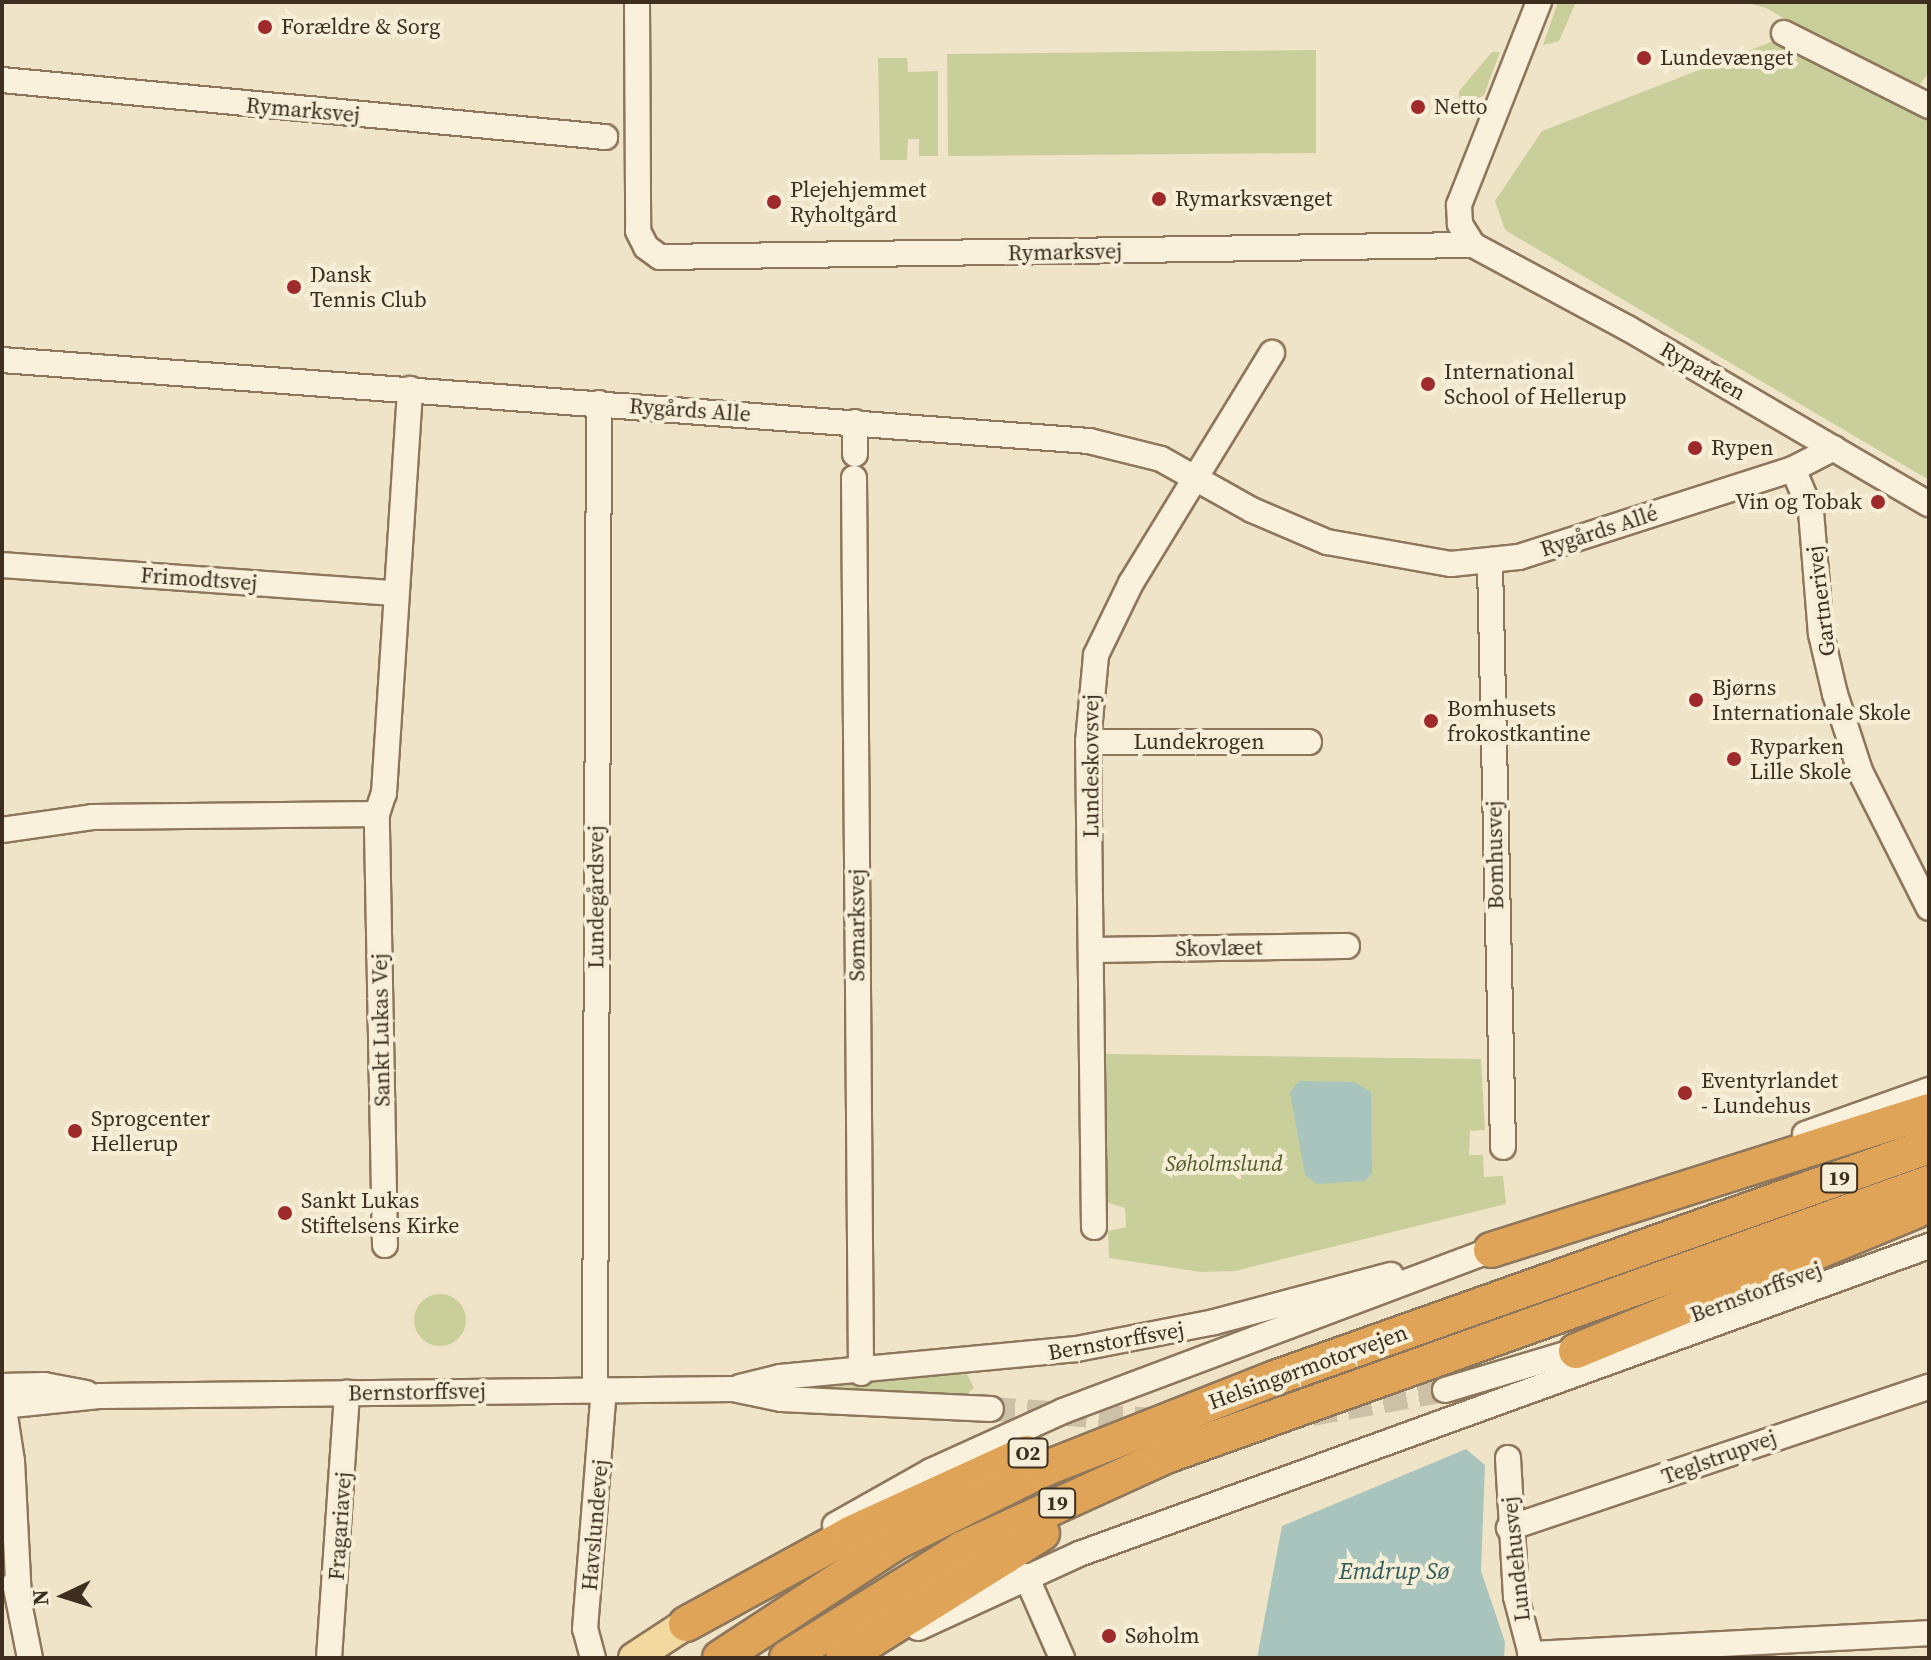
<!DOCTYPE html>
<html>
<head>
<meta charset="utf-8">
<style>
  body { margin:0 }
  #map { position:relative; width:1931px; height:1660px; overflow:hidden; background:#f0e4c8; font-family:"Source Serif 4",serif }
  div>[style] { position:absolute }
  .green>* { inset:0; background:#c9cf9b }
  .round { border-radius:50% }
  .water>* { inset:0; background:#a9c4bc }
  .minor-tunnel>* { height:24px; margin-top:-12px; transform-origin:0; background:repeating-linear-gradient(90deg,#ccc0a6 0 24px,transparent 0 36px) }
  .roads { filter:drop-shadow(2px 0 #8d765c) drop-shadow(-2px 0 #8d765c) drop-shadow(0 2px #8d765c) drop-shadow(0 -2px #8d765c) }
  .minor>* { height:24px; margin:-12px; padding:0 12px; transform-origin:12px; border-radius:12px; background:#faf1dc }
  .major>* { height:30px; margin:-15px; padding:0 15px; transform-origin:15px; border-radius:15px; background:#f3d9a0 }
  .highway>* { height:34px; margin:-17px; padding:0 17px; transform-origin:17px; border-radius:17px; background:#e0a458 }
  .dots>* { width:22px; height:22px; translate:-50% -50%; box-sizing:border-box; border:4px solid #f7eed8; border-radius:50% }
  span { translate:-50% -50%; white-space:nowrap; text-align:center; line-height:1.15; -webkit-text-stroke:8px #f7eed8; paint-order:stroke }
  .shield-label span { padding:2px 6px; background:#f7eed8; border:2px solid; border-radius:6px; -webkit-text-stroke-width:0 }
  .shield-label { font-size:20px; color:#3d2e20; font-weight:700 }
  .poi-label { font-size:22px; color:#3d2e20 }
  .left { translate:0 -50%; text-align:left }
  .right { translate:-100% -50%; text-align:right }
  .street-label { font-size:22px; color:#3d2e20 }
  .park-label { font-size:22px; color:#4d5a26; font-style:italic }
  .water-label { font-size:24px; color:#2f5d5a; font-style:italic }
  .frame { position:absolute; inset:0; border:4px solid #3d2e20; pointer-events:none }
  .north { position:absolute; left:24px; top:1556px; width:80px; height:80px; -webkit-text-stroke:6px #f7eed8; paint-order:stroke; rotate:266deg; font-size:22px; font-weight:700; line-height:32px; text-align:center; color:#3d2e20 }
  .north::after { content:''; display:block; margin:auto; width:28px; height:36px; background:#3d2e20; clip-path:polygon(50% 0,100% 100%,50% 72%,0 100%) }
</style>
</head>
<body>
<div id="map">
  <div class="green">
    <div style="clip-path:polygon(1558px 2px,1576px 2px,1559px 41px,1543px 45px)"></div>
    <div style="clip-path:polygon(1745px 2px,1929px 2px,1929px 72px,1914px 93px,1766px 8px)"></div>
    <div style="clip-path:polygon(1784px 37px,1929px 114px,1929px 480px,1505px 230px,1495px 201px,1542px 131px)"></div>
    <div style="clip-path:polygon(1316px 50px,1316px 153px,948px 156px,947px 54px)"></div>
    <div style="clip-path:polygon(1492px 52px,1500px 52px,1484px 95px,1459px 112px,1459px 91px)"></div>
    <div style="clip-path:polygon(878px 58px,907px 58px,908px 72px,938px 71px,938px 156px,919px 156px,919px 139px,908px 139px,907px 160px,880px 160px)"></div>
    <div style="clip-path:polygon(1106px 1054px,1481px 1059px,1485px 1130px,1470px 1131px,1469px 1155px,1483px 1155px,1484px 1177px,1503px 1176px,1506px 1204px,1235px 1271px,1201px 1272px,1109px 1258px,1108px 1231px,1126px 1227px,1125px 1208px,1106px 1202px)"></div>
    <div class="round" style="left:414px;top:1294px;width:52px;height:52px"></div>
    <div style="clip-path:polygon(967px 1374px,974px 1388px,964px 1397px,780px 1387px)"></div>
  </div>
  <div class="water">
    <div style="clip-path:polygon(1299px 1081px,1354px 1082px,1371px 1092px,1372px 1173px,1365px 1181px,1317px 1184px,1305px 1175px,1290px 1092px)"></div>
    <div style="clip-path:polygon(1466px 1449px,1485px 1465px,1481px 1571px,1505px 1642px,1504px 1658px,1257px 1658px,1282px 1526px)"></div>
  </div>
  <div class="minor-tunnel">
    <div style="left:991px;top:1409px;width:165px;rotate:3.8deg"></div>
    <div style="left:1312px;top:1414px;width:135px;rotate:-10.2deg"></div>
  </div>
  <div class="roads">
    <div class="minor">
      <div style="left:637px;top:2px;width:229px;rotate:89.7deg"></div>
      <div style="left:638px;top:231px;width:18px;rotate:63deg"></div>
      <div style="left:646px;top:247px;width:17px;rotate:36deg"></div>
      <div style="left:660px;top:257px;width:813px;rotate:-0.85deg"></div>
      <div style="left:1473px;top:245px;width:177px;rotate:28.3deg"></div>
      <div style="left:1629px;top:329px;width:347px;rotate:30.3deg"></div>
      <div style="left:1784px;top:33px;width:162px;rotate:26.7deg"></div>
      <div style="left:2px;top:80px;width:606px;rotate:5.4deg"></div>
      <div style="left:1473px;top:245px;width:25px;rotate:-122deg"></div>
      <div style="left:1460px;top:224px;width:19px;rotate:-93deg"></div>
      <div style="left:1459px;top:205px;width:218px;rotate:-68.5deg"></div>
      <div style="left:2px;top:360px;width:1090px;rotate:4.26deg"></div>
      <div style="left:1089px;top:441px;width:74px;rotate:14deg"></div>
      <div style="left:1161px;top:459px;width:104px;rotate:29.3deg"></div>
      <div style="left:1252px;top:510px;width:82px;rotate:23.1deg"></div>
      <div style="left:1327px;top:542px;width:126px;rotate:10.1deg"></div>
      <div style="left:1451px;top:564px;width:68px;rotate:-5.9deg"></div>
      <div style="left:1519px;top:557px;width:288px;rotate:-17.8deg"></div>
      <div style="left:1793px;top:469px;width:46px;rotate:-27.1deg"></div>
      <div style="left:855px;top:454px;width:32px;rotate:-90deg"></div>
      <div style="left:1793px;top:469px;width:46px;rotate:66.8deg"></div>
      <div style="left:1811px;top:511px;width:123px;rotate:85.4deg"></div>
      <div style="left:1821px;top:634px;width:62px;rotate:76.9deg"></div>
      <div style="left:1835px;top:694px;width:81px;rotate:72deg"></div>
      <div style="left:1860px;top:771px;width:153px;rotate:63.3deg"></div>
      <div style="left:854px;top:478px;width:895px;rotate:89.55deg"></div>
      <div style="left:1490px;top:564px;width:583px;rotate:88.72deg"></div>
      <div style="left:2px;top:565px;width:395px;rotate:4.1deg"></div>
      <div style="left:1088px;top:742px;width:221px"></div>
      <div style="left:2px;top:830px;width:91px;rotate:-8.2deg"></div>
      <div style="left:92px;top:817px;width:285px;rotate:-0.6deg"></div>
      <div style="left:1091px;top:950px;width:256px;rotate:-0.9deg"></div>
      <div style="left:1805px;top:1134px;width:132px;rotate:-19.5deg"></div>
      <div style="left:1094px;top:1227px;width:485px;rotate:-90.7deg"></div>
      <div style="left:1088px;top:742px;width:87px;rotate:-84.7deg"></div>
      <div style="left:1096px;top:655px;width:80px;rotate:-64.1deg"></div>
      <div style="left:1131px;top:583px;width:270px;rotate:-58.5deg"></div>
      <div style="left:385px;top:1245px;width:431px;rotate:-91.1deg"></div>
      <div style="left:377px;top:814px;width:22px;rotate:-72deg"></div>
      <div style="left:384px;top:793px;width:405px;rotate:-86.3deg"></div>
      <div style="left:2px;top:1386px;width:42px;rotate:-1.4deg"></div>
      <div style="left:44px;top:1385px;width:43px;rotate:10.8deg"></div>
      <div style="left:740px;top:1387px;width:41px;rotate:-14deg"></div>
      <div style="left:780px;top:1377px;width:298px;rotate:-5.4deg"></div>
      <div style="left:1077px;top:1349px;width:140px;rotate:-11.1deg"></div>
      <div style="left:1214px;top:1322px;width:183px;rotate:-14.9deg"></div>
      <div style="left:595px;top:1390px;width:987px;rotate:-89.77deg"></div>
      <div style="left:1445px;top:1390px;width:137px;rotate:-16.6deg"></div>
      <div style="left:1576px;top:1351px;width:12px;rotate:14deg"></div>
      <div style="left:2px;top:1396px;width:66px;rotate:81.3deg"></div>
      <div style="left:12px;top:1461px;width:136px;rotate:87.1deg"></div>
      <div style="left:2px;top:1406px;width:100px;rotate:-5.8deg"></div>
      <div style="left:101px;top:1396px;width:632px;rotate:-0.63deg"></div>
      <div style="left:733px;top:1389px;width:49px;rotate:11.8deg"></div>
      <div style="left:781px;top:1399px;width:210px;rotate:2.7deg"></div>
      <div style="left:1508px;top:1458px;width:139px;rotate:86.7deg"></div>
      <div style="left:1516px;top:1597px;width:63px;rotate:75.3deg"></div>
      <div style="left:835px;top:1525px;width:110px;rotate:-29.4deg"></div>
      <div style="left:931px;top:1471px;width:145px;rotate:-24.4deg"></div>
      <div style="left:1063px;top:1411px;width:471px;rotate:-20.6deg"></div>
      <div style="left:1509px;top:1528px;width:443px;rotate:-18.6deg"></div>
      <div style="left:1026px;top:1576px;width:90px;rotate:66.3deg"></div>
      <div style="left:15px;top:1583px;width:76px;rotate:78.7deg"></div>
      <div style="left:918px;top:1628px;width:177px;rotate:-24.7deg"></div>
      <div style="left:1079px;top:1554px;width:904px;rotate:-19.92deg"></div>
      <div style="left:1530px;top:1654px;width:400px;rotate:-3deg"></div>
      <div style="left:329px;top:1658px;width:266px;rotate:-86.1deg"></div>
      <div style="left:593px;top:1658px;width:30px;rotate:-105deg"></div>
      <div style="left:585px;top:1629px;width:240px;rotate:-85.5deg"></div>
    </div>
    <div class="major">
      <div style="left:634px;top:1658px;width:62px;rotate:-33.2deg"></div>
    </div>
    <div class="highway">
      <div style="left:1491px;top:1250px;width:460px;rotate:-17.6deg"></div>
      <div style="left:1576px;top:1351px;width:368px;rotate:-22.4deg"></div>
      <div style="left:686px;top:1624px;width:189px;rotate:-28.7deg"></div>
      <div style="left:852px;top:1533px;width:192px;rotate:-24.6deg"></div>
      <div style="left:720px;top:1658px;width:209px;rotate:-33.3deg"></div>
      <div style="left:895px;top:1543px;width:166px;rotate:-26.4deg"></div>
      <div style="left:1044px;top:1469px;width:248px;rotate:-21.5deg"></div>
      <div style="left:1275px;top:1378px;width:694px;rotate:-19.53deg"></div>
      <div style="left:787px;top:1658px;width:206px;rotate:-31.9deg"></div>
      <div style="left:962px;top:1549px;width:224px;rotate:-24.5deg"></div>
      <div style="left:1166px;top:1456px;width:810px;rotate:-19.69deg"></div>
      <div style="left:843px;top:1658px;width:235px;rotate:-32.1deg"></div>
    </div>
  </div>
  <div class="dots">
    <div style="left:265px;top:27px;background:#9e2a2b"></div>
    <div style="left:1644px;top:58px;background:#9e2a2b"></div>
    <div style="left:1418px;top:107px;background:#9e2a2b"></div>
    <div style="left:1159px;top:199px;background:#9e2a2b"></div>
    <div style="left:774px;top:202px;background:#9e2a2b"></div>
    <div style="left:294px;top:287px;background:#9e2a2b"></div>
    <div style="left:1428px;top:384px;background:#9e2a2b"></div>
    <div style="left:1695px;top:448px;background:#9e2a2b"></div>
    <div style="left:1878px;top:502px;background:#9e2a2b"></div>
    <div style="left:1696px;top:700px;background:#9e2a2b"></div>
    <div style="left:1431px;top:721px;background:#9e2a2b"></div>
    <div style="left:1734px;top:759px;background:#9e2a2b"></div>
    <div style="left:1685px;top:1093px;background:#9e2a2b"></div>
    <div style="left:75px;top:1131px;background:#9e2a2b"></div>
    <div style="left:285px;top:1213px;background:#9e2a2b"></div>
    <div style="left:1109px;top:1636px;background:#9e2a2b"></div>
  </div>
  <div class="shield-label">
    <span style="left:1839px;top:1178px">19</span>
    <span style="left:1028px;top:1453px">O2</span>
    <span style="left:1057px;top:1503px">19</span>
  </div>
  <div class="poi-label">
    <span class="left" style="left:281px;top:27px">Forældre &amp; Sorg</span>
    <span class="left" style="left:1660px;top:58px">Lundevænget</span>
    <span class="left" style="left:1434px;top:107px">Netto</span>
    <span class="left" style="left:790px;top:202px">Plejehjemmet<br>Ryholtgård</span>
    <span class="left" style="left:1175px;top:199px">Rymarksvænget</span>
    <span class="left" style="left:310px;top:287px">Dansk<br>Tennis Club</span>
    <span class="left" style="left:1444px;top:384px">International<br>School of Hellerup</span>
    <span class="left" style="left:1711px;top:448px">Rypen</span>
    <span class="right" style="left:1862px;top:502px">Vin og Tobak</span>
    <span class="left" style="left:1712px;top:700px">Bjørns<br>Internationale Skole</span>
    <span class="left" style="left:1447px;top:721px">Bomhusets<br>frokostkantine</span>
    <span class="left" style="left:1750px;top:759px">Ryparken<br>Lille Skole</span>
    <span class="left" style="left:1701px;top:1093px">Eventyrlandet<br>- Lundehus</span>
    <span class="left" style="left:91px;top:1131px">Sprogcenter<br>Hellerup</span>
    <span class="left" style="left:301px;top:1213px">Sankt Lukas<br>Stiftelsens Kirke</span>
    <span class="left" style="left:1125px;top:1636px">Søholm</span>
  </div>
  <div class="street-label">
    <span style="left:303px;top:110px;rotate:5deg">Rymarksvej</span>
    <span style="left:1065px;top:252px;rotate:-1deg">Rymarksvej</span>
    <span style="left:1703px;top:371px;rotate:30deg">Ryparken</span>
    <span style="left:690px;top:410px;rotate:4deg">Rygårds Alle</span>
    <span style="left:1599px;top:531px;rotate:-18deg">Rygårds Allé</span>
    <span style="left:199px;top:579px;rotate:4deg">Frimodtsvej</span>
    <span style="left:1821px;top:601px;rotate:-97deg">Gartnerivej</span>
    <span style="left:1199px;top:742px">Lundekrogen</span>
    <span style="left:1091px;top:766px;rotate:-90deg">Lundeskovsvej</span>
    <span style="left:1495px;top:855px;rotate:-91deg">Bomhusvej</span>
    <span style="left:596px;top:897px;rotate:-90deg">Lundegårdsvej</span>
    <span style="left:857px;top:925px;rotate:-90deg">Sømarksvej</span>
    <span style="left:1219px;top:948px;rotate:-1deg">Skovlæet</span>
    <span style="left:381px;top:1030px;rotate:-91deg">Sankt Lukas Vej</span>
    <span style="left:1756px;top:1292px;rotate:-20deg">Bernstorffsvej</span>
    <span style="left:1116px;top:1341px;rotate:-10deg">Bernstorffsvej</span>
    <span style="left:1308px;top:1367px;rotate:-20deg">Helsingørmotorvejen</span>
    <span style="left:417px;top:1392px;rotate:-1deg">Bernstorffsvej</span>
    <span style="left:1719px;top:1457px;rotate:-20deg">Teglstrupvej</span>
    <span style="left:595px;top:1525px;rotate:-85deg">Havslundevej</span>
    <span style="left:340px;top:1526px;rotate:-86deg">Fragariavej</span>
    <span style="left:1516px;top:1559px;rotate:-96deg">Lundehusvej</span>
  </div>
  <div class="park-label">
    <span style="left:1224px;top:1164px">Søholmslund</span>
  </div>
  <div class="water-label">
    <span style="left:1394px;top:1571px">Emdrup Sø</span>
  </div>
  <div class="frame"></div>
  <div class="north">N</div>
</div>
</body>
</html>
